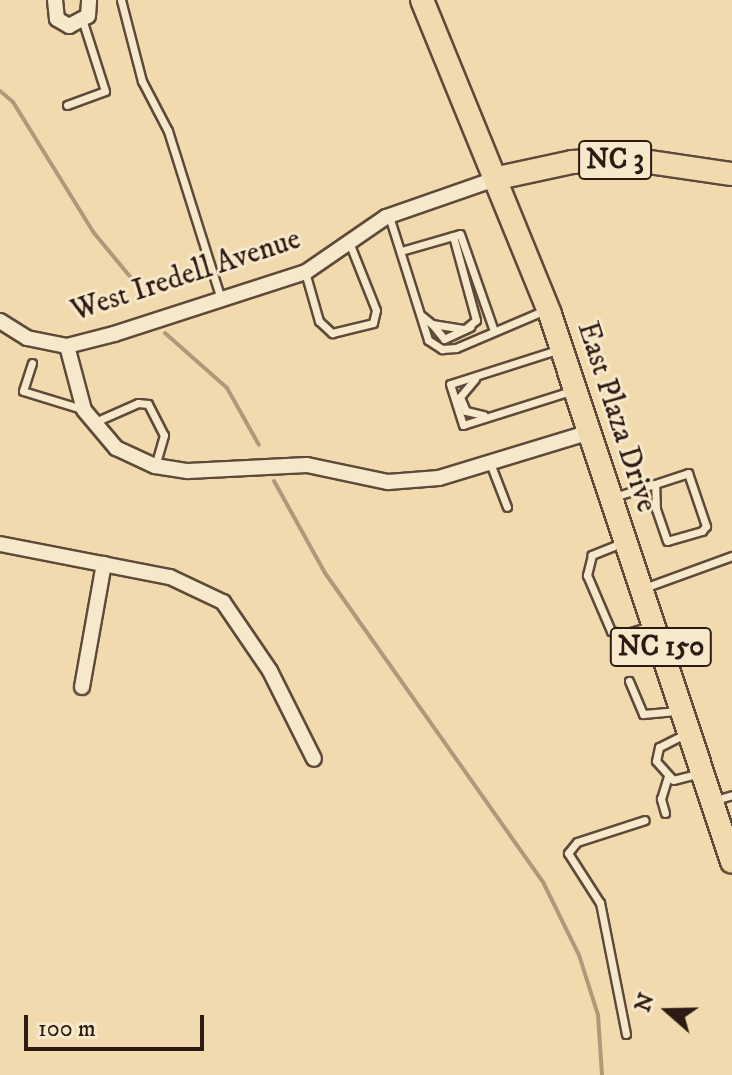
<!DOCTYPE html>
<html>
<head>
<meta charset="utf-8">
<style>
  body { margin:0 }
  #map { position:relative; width:732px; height:1075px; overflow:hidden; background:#f1dbae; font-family:"IM FELL DW Pica",serif }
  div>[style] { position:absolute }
  .stream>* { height:4px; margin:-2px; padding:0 2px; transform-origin:2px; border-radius:2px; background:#ae9979 }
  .roads { filter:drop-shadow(2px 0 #5e4a3a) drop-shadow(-2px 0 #5e4a3a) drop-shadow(0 2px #5e4a3a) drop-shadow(0 -2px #5e4a3a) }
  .lane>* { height:7px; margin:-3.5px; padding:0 3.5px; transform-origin:3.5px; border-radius:3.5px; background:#f6e8ca }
  .street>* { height:14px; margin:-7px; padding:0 7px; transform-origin:7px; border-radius:7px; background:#f6e8ca }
  .primary>* { height:22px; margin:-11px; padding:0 11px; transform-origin:11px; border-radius:11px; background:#f1dbae }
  span { translate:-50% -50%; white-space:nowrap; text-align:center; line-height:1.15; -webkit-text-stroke:6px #f6e8ca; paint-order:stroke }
  .shield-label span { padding:2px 6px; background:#f6e8ca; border:2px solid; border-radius:6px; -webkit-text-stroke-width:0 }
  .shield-label { font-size:28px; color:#2d1a13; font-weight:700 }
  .street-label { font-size:30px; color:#2d1a13 }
  .north { position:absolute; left:628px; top:971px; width:80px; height:80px; -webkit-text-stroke:6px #f6e8ca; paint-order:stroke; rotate:290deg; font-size:22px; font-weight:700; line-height:32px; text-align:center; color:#2d1a13 }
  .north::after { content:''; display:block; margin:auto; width:28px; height:36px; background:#2d1a13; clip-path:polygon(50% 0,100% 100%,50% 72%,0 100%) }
  .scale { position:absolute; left:24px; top:1015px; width:180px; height:36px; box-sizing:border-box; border:4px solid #2d1a13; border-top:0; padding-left:10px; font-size:24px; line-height:28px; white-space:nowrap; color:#2d1a13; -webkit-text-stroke:6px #f6e8ca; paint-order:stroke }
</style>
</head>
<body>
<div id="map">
  <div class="stream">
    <div style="left:0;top:91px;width:17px;rotate:40deg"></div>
    <div style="left:13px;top:102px;width:154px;rotate:58.3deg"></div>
    <div style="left:94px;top:233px;width:75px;rotate:50.4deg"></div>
    <div style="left:165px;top:333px;width:83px;rotate:41.6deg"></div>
    <div style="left:227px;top:388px;width:65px;rotate:60.7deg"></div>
    <div style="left:274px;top:481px;width:105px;rotate:61deg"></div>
    <div style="left:325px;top:573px;width:380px;rotate:54.8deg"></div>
    <div style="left:544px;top:884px;width:79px;rotate:63.8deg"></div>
    <div style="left:579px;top:955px;width:63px;rotate:72.4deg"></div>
    <div style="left:598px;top:1015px;width:60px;rotate:86.2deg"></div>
  </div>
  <div class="roads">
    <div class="lane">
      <div style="left:121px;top:0;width:84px;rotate:75.5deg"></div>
      <div style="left:142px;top:81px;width:56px;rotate:62.5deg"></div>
      <div style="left:168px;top:131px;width:176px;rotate:72.5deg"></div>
      <div style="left:67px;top:105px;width:40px;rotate:-20.2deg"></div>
      <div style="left:105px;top:91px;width:72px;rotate:-107.7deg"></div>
      <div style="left:389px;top:216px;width:130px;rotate:72.5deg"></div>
      <div style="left:428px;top:340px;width:17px;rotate:33deg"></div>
      <div style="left:442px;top:349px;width:14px;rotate:-4deg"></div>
      <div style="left:456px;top:348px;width:97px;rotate:-23.1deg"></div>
      <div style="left:401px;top:251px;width:61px;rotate:-16.1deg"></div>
      <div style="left:460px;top:234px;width:100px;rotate:70.7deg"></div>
      <div style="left:305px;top:272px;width:51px;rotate:74.1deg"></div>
      <div style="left:319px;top:321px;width:18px;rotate:43deg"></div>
      <div style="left:332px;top:333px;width:42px;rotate:-13.7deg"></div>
      <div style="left:373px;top:323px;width:13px;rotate:-77deg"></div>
      <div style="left:376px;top:310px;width:73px;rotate:-111.7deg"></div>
      <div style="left:422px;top:316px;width:13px;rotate:39deg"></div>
      <div style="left:432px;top:324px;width:33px;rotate:9deg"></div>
      <div style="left:465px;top:329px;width:14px;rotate:-39deg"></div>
      <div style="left:476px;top:320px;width:87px;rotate:-105.3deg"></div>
      <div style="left:432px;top:324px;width:19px;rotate:51deg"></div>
      <div style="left:444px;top:339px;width:29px;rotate:-25deg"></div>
      <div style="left:560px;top:349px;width:115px;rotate:162.3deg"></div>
      <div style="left:450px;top:384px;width:43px;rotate:72.4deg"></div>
      <div style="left:463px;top:425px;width:113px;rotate:-17.5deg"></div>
      <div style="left:32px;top:363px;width:29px;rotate:108deg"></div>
      <div style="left:23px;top:391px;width:62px;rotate:17deg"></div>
      <div style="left:475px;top:379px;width:23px;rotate:130deg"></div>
      <div style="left:460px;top:397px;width:15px;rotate:67deg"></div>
      <div style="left:466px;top:411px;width:18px;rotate:13deg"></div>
      <div style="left:95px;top:422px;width:47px;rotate:-23.8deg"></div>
      <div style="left:138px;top:403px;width:10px;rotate:6deg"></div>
      <div style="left:148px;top:404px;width:35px;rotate:63deg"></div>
      <div style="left:164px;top:435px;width:32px;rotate:106deg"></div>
      <div style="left:490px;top:463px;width:47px;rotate:68.9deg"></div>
      <div style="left:614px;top:497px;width:43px;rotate:-17.6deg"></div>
      <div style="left:655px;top:484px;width:35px;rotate:-18deg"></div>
      <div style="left:688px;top:473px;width:56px;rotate:71.2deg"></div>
      <div style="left:706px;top:526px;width:6px;rotate:129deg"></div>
      <div style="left:702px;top:531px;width:36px;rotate:164deg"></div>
      <div style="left:667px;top:541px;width:34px;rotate:-109deg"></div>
      <div style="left:656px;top:509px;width:25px;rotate:-92deg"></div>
      <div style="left:624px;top:542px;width:35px;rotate:158deg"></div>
      <div style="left:592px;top:555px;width:21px;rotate:104deg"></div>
      <div style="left:587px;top:575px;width:61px;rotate:66.8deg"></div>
      <div style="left:611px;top:631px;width:13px;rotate:13deg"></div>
      <div style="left:624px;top:634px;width:28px;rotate:-17deg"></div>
      <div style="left:644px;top:588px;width:94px;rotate:-20deg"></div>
      <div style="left:629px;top:681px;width:36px;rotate:67deg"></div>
      <div style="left:643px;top:714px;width:33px;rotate:-5deg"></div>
      <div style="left:685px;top:734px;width:29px;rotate:153deg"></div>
      <div style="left:659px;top:747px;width:14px;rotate:102deg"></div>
      <div style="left:656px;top:761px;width:25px;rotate:48deg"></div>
      <div style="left:673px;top:780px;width:25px;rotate:-14deg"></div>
      <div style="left:715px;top:800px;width:18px;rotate:-16deg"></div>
      <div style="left:665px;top:813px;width:15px;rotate:-106deg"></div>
      <div style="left:661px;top:799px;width:24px;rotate:-73deg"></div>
      <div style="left:626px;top:1034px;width:134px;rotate:-101.2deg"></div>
      <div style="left:600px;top:903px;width:59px;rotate:-122.6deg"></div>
      <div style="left:568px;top:853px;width:14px;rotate:-51deg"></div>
      <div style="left:577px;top:842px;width:71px;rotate:-17.9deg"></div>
    </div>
    <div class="street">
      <div style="left:55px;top:0;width:19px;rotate:84deg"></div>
      <div style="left:57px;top:19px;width:14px;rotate:30deg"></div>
      <div style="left:69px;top:26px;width:21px;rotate:-28deg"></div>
      <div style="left:88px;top:16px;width:16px;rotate:-86deg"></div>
      <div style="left:0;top:321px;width:32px;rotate:32deg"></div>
      <div style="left:27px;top:338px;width:41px;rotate:11.3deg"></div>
      <div style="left:67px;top:346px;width:49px;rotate:-14.3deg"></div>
      <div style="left:114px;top:334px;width:202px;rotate:-17.9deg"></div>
      <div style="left:306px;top:272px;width:97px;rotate:-34.5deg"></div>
      <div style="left:386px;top:217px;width:119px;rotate:-19.2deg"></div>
      <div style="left:67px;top:346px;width:66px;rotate:75.1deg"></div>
      <div style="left:84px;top:410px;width:50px;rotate:49.9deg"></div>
      <div style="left:116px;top:448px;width:43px;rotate:24.8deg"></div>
      <div style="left:155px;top:466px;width:33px;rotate:9deg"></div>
      <div style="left:188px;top:471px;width:119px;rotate:-2.9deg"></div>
      <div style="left:307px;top:465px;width:83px;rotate:11.9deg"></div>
      <div style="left:388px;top:482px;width:51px;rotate:-4.5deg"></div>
      <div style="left:439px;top:478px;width:158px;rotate:-16.9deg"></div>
      <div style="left:0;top:544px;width:173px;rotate:11deg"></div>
      <div style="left:170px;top:577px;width:59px;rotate:25.3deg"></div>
      <div style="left:223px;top:602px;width:83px;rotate:55.7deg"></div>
      <div style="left:270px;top:671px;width:98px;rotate:63.4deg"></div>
      <div style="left:82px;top:687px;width:125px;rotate:-79.9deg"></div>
    </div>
    <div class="primary">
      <div style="left:422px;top:0;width:339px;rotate:67.8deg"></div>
      <div style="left:550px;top:314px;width:577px;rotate:71.63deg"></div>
      <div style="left:498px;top:178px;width:76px;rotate:-12.2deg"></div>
      <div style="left:572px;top:162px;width:57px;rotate:-3deg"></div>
      <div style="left:629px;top:159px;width:104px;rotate:8.3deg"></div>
    </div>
  </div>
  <div class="shield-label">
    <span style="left:615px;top:160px">NC 3</span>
    <span style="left:661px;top:647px">NC 150</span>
  </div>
  <div class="street-label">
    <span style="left:186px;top:276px;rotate:-18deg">West Iredell Avenue</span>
    <span style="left:616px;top:417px;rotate:72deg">East Plaza Drive</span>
  </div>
  <div class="north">N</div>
  <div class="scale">100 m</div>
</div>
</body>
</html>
